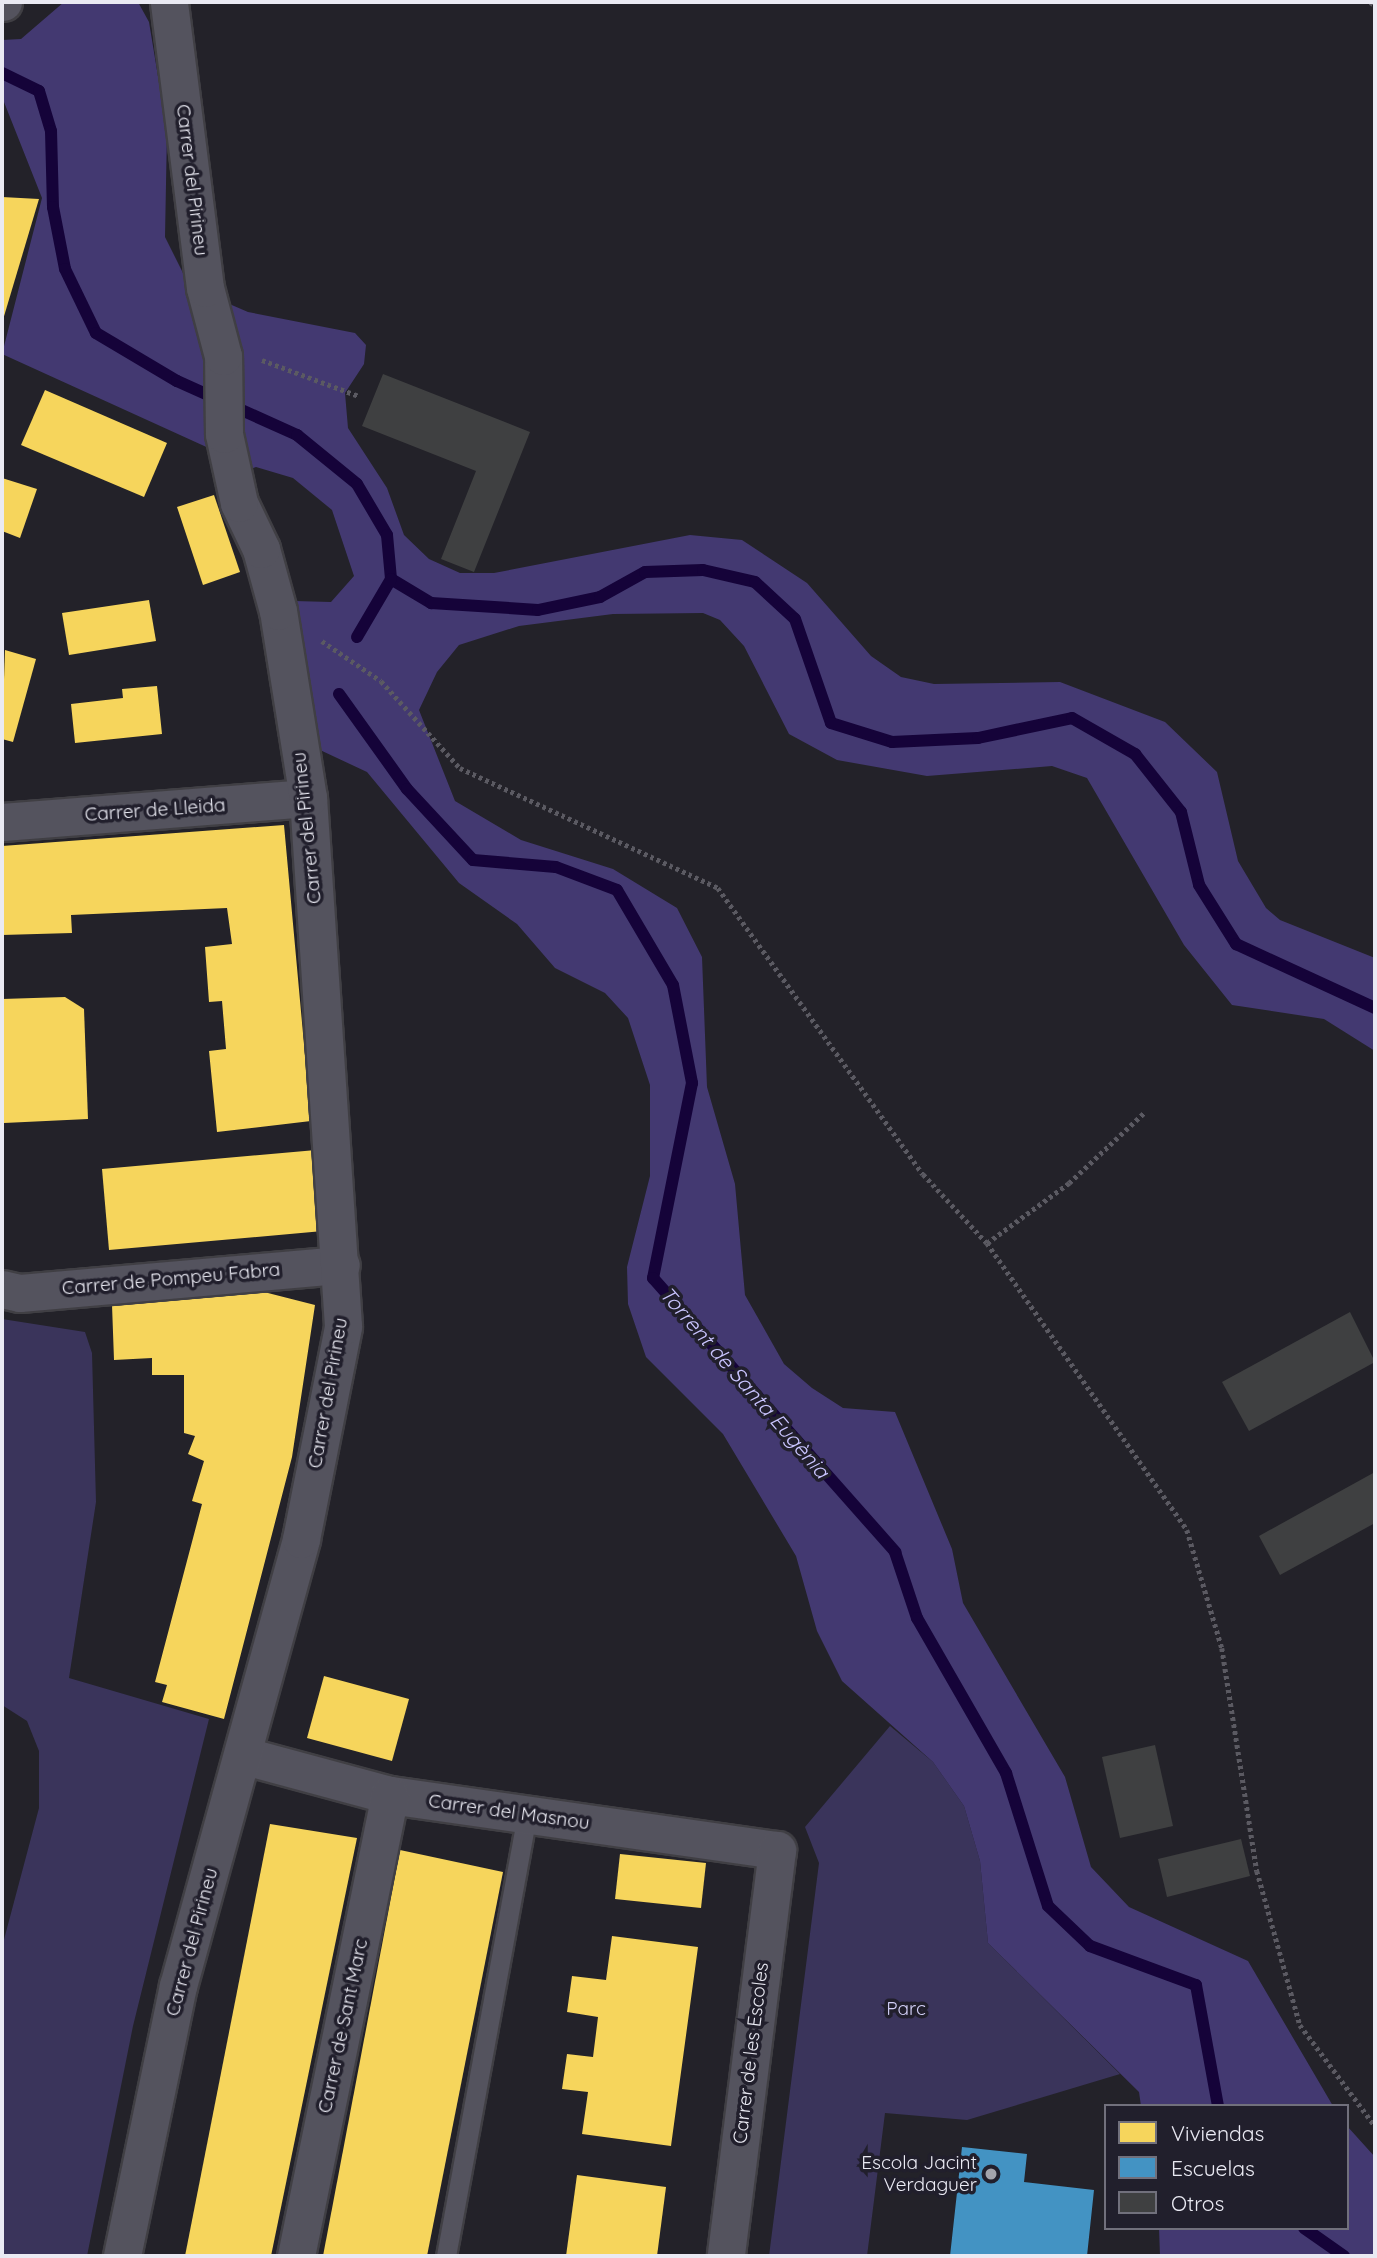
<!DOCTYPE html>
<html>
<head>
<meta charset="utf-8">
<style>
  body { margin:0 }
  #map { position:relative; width:1377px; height:2258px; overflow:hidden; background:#232229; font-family:Quicksand,sans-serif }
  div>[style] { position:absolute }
  .green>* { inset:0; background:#3a345b }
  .forest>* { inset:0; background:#433971 }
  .homes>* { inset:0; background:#f6d55c }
  .schools>* { inset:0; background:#4393c3 }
  .stream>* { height:12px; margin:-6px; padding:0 6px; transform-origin:6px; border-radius:6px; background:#150339 }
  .building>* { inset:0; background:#3f4041 }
  .path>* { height:4.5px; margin-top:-2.25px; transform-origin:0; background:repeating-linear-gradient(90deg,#5b5a62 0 3.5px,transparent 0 7px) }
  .roads { filter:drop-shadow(2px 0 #403f44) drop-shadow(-2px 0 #403f44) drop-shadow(0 2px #403f44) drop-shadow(0 -2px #403f44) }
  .lane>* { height:19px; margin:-9.5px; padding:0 9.5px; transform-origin:9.5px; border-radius:9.5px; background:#54535e }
  .street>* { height:37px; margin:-18.5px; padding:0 18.5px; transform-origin:18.5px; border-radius:18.5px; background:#54535e }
  .dots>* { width:19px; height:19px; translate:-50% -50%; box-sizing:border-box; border:4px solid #211f2c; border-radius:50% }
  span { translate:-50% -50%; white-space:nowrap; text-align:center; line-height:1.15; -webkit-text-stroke:7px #211f2c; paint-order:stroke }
  .street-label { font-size:19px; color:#eaeaf3 }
  .park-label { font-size:19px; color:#d2cff6 }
  .poi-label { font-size:19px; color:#eaeaf3 }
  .right { translate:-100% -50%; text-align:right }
  .water-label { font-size:21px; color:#cac5ff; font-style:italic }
  .frame { position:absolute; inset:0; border:4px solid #eaeaf3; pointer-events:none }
  .legend { position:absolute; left:1104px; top:2104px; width:245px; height:126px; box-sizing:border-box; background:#211f2c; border:2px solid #71707c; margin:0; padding:9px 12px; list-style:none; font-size:21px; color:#eaeaf3 }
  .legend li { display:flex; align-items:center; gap:14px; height:35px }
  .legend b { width:35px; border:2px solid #71707c }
</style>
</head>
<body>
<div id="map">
  <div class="green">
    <div style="clip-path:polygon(2px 1319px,85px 1332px,92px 1353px,96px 1502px,69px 1678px,209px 1719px,133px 2026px,87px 2256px,2px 2256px,2px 1947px,39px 1808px,39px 1751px,27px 1721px,2px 1705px)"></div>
    <div style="clip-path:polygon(890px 1726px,933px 1762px,964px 1806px,980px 1861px,988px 1943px,1120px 2074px,967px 2120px,885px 2113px,867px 2256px,769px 2256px,819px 1863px,805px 1827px)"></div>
  </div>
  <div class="forest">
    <div style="clip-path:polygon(64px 2px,138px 2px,149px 22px,167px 131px,165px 237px,190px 287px,248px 312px,355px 333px,366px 345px,364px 364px,345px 393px,348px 428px,387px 488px,404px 535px,429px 559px,460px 573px,494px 573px,690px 535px,742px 540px,807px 583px,871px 656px,901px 677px,934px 684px,1060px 682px,1165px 722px,1217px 772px,1238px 861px,1266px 908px,1280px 920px,1375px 958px,1375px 1051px,1324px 1019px,1232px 1005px,1184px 945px,1087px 778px,1052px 766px,927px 776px,837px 760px,789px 734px,744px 646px,720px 620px,703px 613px,613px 614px,519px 626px,459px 645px,437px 672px,419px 710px,455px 801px,521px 840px,613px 869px,677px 908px,702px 957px,707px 1087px,735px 1184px,745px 1295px,784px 1364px,812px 1388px,843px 1408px,895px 1412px,952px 1549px,963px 1603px,1065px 1777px,1091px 1867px,1129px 1907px,1248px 1961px,1333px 2106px,1141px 2106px,1139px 2092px,988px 1943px,980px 1861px,964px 1806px,933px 1762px,842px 1681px,817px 1631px,796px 1556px,723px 1434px,646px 1357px,628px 1304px,627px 1267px,650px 1176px,650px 1085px,628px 1018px,605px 993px,555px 968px,517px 924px,459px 883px,367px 772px,320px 750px,294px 601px,331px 602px,354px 576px,332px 510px,293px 478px,256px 467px,245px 471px,213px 450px,2px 354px,42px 198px,2px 97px,2px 40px,21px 39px)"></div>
    <div style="clip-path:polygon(1347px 2126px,1375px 2157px,1375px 2256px,1160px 2256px,1159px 2228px,1347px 2228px)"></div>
  </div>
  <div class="homes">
    <div style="clip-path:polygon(2px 197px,39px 199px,2px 323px)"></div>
    <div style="clip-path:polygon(45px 390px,167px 443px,144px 497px,21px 445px)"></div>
    <div style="clip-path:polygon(2px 478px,37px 489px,20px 538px,2px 531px)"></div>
    <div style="clip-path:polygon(214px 495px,240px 572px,203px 585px,177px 507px)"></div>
    <div style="clip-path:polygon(149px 600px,156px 641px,69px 655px,62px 613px)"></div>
    <div style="clip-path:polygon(5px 650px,36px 659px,13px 742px,2px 739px)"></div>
    <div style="clip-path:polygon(157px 686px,162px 734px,75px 743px,71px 704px,123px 698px,122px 689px)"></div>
    <div style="clip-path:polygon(284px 825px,311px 1121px,217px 1132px,209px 1051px,226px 1049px,222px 1001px,209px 1002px,205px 947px,232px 944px,227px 908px,71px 915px,72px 933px,2px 935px,2px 846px)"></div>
    <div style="clip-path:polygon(65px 997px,84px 1009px,88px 1119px,4px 1123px,2px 999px)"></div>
    <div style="clip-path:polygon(316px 1150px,323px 1231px,109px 1250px,102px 1169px)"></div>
    <div style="clip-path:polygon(264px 1292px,315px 1305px,292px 1457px,224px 1719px,162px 1702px,167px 1685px,155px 1682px,202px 1504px,192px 1501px,204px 1461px,188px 1454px,195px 1436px,184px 1433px,184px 1375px,152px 1375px,152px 1358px,114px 1360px,112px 1305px)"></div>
    <div style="clip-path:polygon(324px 1676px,409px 1699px,392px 1761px,307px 1738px)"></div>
    <div style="clip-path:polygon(270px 1824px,357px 1838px,271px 2256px,185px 2256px)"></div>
    <div style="clip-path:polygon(400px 1850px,503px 1872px,427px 2256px,323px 2256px)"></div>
    <div style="clip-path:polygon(620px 1854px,706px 1863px,701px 1908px,615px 1899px)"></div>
    <div style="clip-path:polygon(612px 1936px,698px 1947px,671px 2146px,582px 2134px,588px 2092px,562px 2089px,567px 2054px,593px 2057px,598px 2017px,567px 2012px,572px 1976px,606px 1980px)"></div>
    <div style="clip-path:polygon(577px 2175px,666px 2187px,657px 2256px,566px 2256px)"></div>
  </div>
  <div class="schools">
    <div style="clip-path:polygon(962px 2147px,1027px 2154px,1024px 2182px,1094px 2190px,1087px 2256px,950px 2256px)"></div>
  </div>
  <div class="stream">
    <div style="left:2px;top:73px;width:41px;rotate:25.9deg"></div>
    <div style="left:39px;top:91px;width:42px;rotate:73.3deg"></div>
    <div style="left:51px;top:131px;width:76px;rotate:88.5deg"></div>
    <div style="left:53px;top:207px;width:63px;rotate:79deg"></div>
    <div style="left:65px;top:269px;width:71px;rotate:64.2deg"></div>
    <div style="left:96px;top:333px;width:94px;rotate:30.7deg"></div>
    <div style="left:177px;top:381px;width:132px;rotate:24.2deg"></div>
    <div style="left:297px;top:435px;width:77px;rotate:39.2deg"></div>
    <div style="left:357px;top:484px;width:59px;rotate:59.5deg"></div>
    <div style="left:387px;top:535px;width:44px;rotate:84.8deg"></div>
    <div style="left:391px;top:579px;width:47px;rotate:31deg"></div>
    <div style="left:431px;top:603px;width:107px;rotate:3.7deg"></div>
    <div style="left:538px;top:610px;width:63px;rotate:-11.8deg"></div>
    <div style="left:600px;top:597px;width:51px;rotate:-29.1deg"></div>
    <div style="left:645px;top:572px;width:58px;rotate:-2deg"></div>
    <div style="left:703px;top:570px;width:53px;rotate:13deg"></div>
    <div style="left:755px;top:582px;width:54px;rotate:42.8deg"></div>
    <div style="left:795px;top:619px;width:110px;rotate:70.9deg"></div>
    <div style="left:831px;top:723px;width:64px;rotate:17.3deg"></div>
    <div style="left:892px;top:742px;width:86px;rotate:-2.7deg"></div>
    <div style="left:978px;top:738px;width:96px;rotate:-12deg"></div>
    <div style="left:1072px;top:718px;width:73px;rotate:29.7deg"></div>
    <div style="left:1135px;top:754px;width:74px;rotate:51.6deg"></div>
    <div style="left:1181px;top:812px;width:75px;rotate:76.1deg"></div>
    <div style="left:1199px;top:885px;width:70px;rotate:57.9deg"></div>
    <div style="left:1236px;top:944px;width:153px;rotate:24.7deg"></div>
    <div style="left:357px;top:637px;width:67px;rotate:-59.6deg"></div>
    <div style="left:339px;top:694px;width:117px;rotate:54.4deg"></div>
    <div style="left:407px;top:789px;width:97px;rotate:47.1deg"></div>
    <div style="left:473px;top:860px;width:83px;rotate:4.8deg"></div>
    <div style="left:556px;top:867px;width:65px;rotate:20.7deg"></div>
    <div style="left:617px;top:890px;width:110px;rotate:59.5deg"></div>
    <div style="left:673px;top:985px;width:100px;rotate:79deg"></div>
    <div style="left:692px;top:1083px;width:199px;rotate:101.3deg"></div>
    <div style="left:653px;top:1278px;width:366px;rotate:48.5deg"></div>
    <div style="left:895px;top:1552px;width:70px;rotate:71.6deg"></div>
    <div style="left:917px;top:1618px;width:179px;rotate:60.1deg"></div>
    <div style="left:1006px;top:1773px;width:139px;rotate:72.5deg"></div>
    <div style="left:1048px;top:1906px;width:58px;rotate:43.6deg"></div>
    <div style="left:1090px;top:1946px;width:113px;rotate:20.2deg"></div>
    <div style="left:1196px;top:1985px;width:123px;rotate:79.7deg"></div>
    <div style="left:1304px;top:2228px;width:49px;rotate:35deg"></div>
  </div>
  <div class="building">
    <div style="clip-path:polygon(383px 374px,530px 432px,474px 572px,441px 559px,476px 471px,362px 426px)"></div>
    <div style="clip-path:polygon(1350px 1312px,1375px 1362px,1249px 1431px,1222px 1382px)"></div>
    <div style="clip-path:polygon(1375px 1472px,1375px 1523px,1280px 1575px,1259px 1536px)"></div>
    <div style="clip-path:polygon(1155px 1745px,1173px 1826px,1120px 1838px,1102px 1757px)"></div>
    <div style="clip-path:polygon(1241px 1839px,1250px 1876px,1167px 1897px,1158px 1859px)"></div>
  </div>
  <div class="path">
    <div style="left:1370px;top:2px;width:6px;rotate:31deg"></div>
    <div style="left:262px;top:360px;width:103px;rotate:20.4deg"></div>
    <div style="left:322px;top:641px;width:71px;rotate:34.1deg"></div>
    <div style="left:381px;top:681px;width:118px;rotate:47.8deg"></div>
    <div style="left:460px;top:768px;width:285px;rotate:24.9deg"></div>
    <div style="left:718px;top:888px;width:352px;rotate:54.4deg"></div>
    <div style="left:923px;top:1174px;width:94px;rotate:47.2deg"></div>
    <div style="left:987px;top:1243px;width:350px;rotate:55.1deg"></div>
    <div style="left:1187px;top:1530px;width:123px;rotate:73.5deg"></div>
    <div style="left:1222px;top:1648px;width:226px;rotate:81.1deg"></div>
    <div style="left:1257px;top:1871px;width:160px;rotate:74.4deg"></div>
    <div style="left:1300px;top:2025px;width:126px;rotate:53.4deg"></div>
    <div style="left:987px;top:1243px;width:102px;rotate:-36.2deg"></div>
    <div style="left:1069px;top:1183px;width:104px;rotate:-43.1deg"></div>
  </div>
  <div class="roads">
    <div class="lane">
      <div style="left:446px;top:2256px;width:448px;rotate:-79.6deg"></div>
    </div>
    <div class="street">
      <div style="left:2px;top:2px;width:1px"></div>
      <div style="left:2px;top:822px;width:307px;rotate:-4.5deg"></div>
      <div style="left:2px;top:1289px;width:18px;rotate:13deg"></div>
      <div style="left:20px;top:1293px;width:322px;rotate:-5deg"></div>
      <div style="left:245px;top:1756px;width:150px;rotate:15.1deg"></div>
      <div style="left:390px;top:1795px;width:391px;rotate:8.1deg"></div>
      <div style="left:777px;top:1850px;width:409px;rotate:97.2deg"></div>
      <div style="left:122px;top:2256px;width:276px;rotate:-78.3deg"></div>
      <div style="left:178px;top:1986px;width:464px;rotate:-74.6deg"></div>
      <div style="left:301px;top:1539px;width:217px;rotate:-78.8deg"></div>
      <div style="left:343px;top:1326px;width:529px;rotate:-93.79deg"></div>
      <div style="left:308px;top:798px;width:189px;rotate:-99.1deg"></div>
      <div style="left:278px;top:611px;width:64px;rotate:-105.3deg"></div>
      <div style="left:261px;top:549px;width:51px;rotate:-115.6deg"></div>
      <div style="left:239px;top:503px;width:71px;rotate:-102.3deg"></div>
      <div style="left:224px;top:434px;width:78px;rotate:-90.7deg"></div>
      <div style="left:223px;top:356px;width:70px;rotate:-104.8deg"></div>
      <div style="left:205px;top:288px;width:288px;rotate:-97.2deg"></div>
      <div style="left:296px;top:2256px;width:470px;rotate:-78.5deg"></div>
    </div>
  </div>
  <div class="dots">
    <div style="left:991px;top:2174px;background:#a4a4ac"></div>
  </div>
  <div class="street-label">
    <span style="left:192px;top:180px;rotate:83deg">Carrer del Pirineu</span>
    <span style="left:155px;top:810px;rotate:-4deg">Carrer de Lleida</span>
    <span style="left:307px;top:828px;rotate:-96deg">Carrer del Pirineu</span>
    <span style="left:171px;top:1279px;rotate:-5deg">Carrer de Pompeu Fabra</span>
    <span style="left:328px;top:1393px;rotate:-80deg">Carrer del Pirineu</span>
    <span style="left:509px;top:1812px;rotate:8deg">Carrer del Masnou</span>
    <span style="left:192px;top:1942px;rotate:-75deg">Carrer del Pirineu</span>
    <span style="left:343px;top:2026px;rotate:-78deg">Carrer de Sant Marc</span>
    <span style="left:751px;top:2053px;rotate:-83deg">Carrer de les Escoles</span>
  </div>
  <div class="park-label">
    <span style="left:906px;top:2009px">Parc</span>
  </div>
  <div class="poi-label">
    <span class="right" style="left:977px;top:2174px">Escola Jacint<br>Verdaguer</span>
  </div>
  <div class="water-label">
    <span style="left:745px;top:1382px;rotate:49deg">Torrent de Santa Eugènia</span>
  </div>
  <div class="frame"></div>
  <ul class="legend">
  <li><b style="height:19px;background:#f6d55c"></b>Viviendas</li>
  <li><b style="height:19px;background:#4393c3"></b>Escuelas</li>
  <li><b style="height:19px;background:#3f4041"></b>Otros</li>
  </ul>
</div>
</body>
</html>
